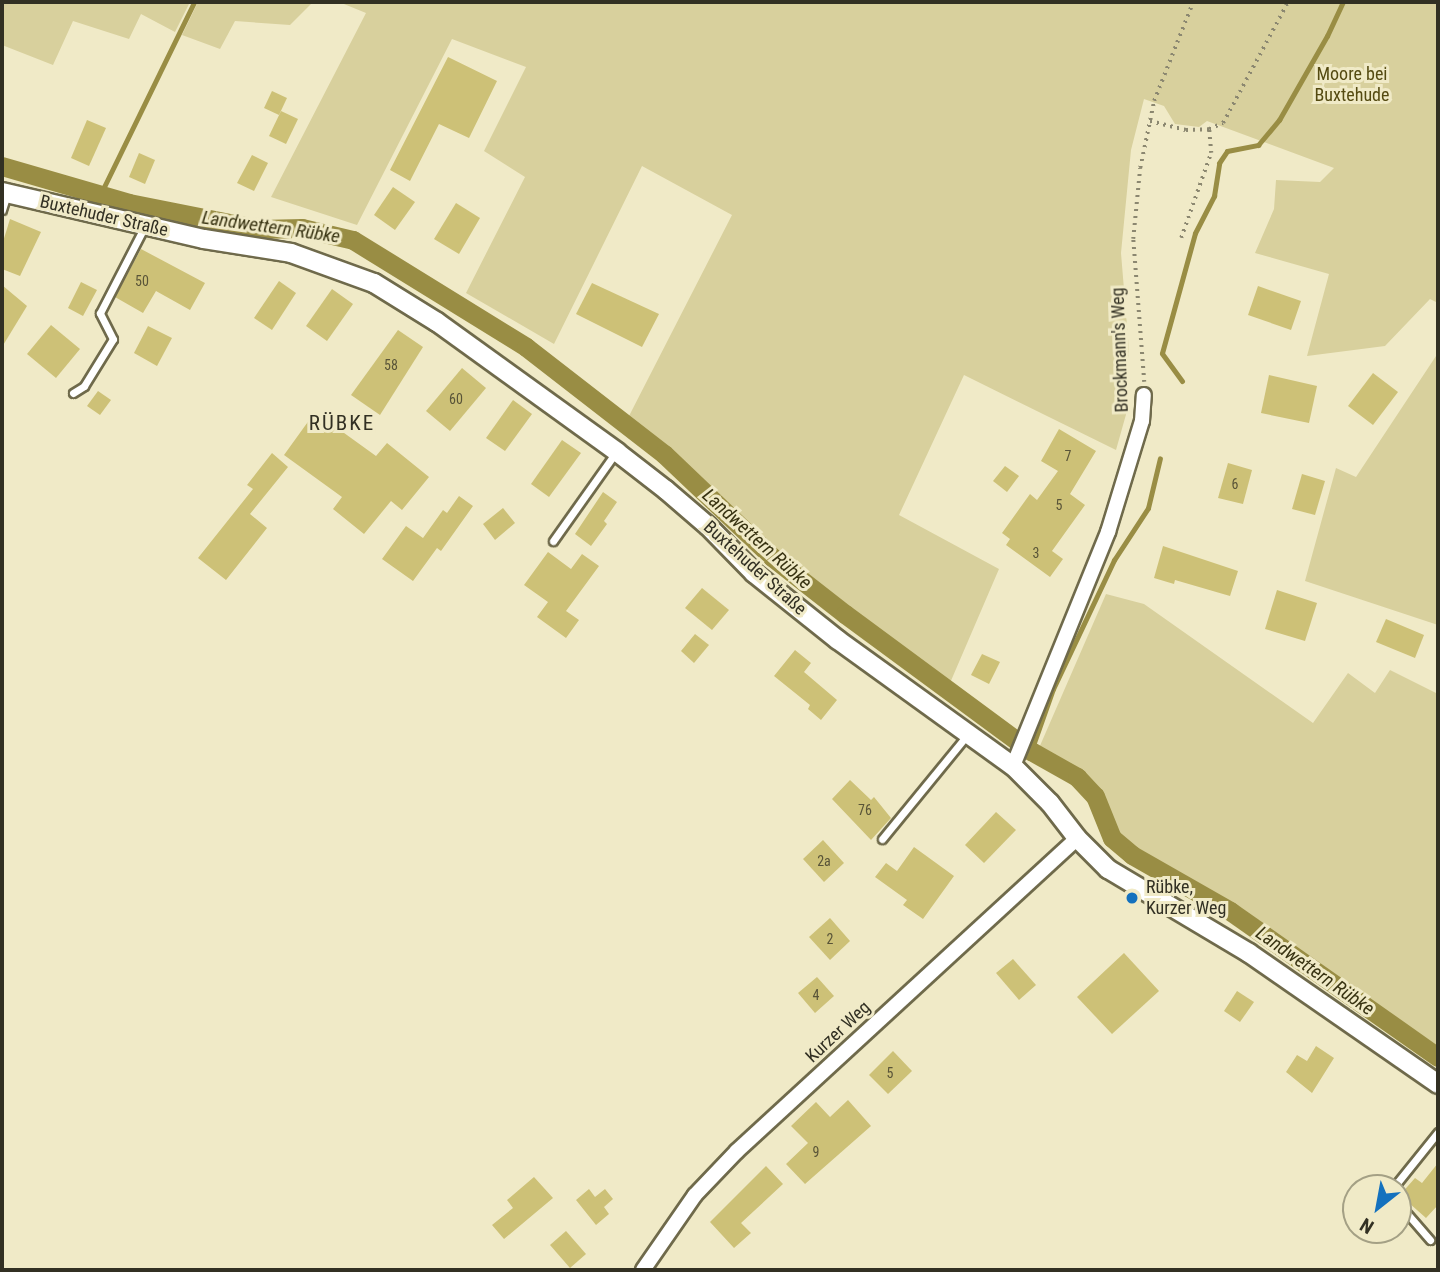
<!DOCTYPE html>
<html>
<head>
<meta charset="utf-8">
<style>
  body { margin:0 }
  #map { position:relative; width:1440px; height:1272px; overflow:hidden; background:#f0eac7; font-family:"Roboto Condensed",sans-serif }
  div>[style] { position:absolute }
  .green>* { inset:0; background:#d8d09d }
  .stream>* { height:5px; margin:-2.5px; padding:0 2.5px; transform-origin:2.5px; border-radius:2.5px; background:#998d44 }
  .canal>* { height:19px; margin:-9.5px; padding:0 9.5px; transform-origin:9.5px; border-radius:9.5px; background:#998d44 }
  .building>* { inset:0; background:#cdc177 }
  .path>* { height:3.5px; margin-top:-1.75px; transform-origin:0; background:repeating-linear-gradient(90deg,#8b8770 0 2px,transparent 0 7px) }
  .roads { filter:drop-shadow(2px 0 #6f6a4b) drop-shadow(-2px 0 #6f6a4b) drop-shadow(0 2px #6f6a4b) drop-shadow(0 -2px #6f6a4b) }
  .service>* { height:7px; margin:-3.5px; padding:0 3.5px; transform-origin:3.5px; border-radius:3.5px; background:#fff }
  .minor>* { height:14px; margin:-7px; padding:0 7px; transform-origin:7px; border-radius:7px; background:#fff }
  .tertiary>* { height:18px; margin:-9px; padding:0 9px; transform-origin:9px; border-radius:9px; background:#fff }
  .dots>* { width:19px; height:19px; translate:-50% -50%; box-sizing:border-box; border:4px solid #f0eac7; border-radius:50% }
  span { translate:-50% -50%; white-space:nowrap; text-align:center; line-height:1.15; -webkit-text-stroke:6px #f0eac7; paint-order:stroke }
  .number-label { font-size:14px; color:#595438 }
  .number-label span { -webkit-text-stroke-width:0 }
  .park-label { font-size:18px; color:#544a11 }
  .street-label { font-size:18px; color:#323023 }
  .poi-label { font-size:18px; color:#323023 }
  .left { translate:0 -50%; text-align:left }
  .water-label { font-size:19px; color:#383312; font-style:italic }
  .quarter-label { font-size:21px; color:#323023; letter-spacing:2px }
  .frame { position:absolute; inset:0; border:4px solid #323023; pointer-events:none }
  .north { position:absolute; left:1342px; top:1174px; width:70px; height:70px; box-sizing:border-box; background:#f0eac7; border:2px solid #a4a085; border-radius:50%; rotate:211deg; font-size:19px; font-weight:700; line-height:28px; text-align:center; color:#323023 }
  .north::after { content:''; display:block; margin:auto; width:24px; height:32px; background:#1471be; clip-path:polygon(50% 0,100% 100%,50% 72%,0 100%) }
</style>
</head>
<body>
<div id="map">
  <div class="green">
    <div style="clip-path:polygon(2px 2px,190px 2px,175px 32px,141px 14px,129px 39px,73px 21px,53px 65px,2px 45px)"></div>
    <div style="clip-path:polygon(198px 2px,313px 2px,290px 25px,235px 21px,220px 49px,182px 35px)"></div>
    <div style="clip-path:polygon(339px 2px,1438px 2px,1438px 303px,1430px 299px,1385px 346px,1307px 356px,1329px 274px,1255px 253px,1274px 209px,1276px 180px,1320px 182px,1334px 168px,1207px 121px,1199px 127px,1175px 124px,1164px 106px,1144px 99px,1131px 150px,1121px 253px,1129px 350px,1127px 411px,1116px 450px,964px 375px,899px 515px,999px 569px,950px 683px,758px 536px,629px 416px,732px 215px,642px 166px,554px 344px,466px 293px,525px 177px,484px 151px,526px 67px,452px 39px,357px 225px,271px 197px,366px 13px)"></div>
    <div style="clip-path:polygon(1438px 353px,1438px 625px,1305px 581px,1336px 468px,1356px 477px)"></div>
    <div style="clip-path:polygon(1106px 594px,1144px 604px,1313px 723px,1348px 673px,1375px 693px,1390px 670px,1438px 694px,1438px 1046px,1240px 910px,1134px 852px,1116px 836px,1102px 796px,1083px 775px,1039px 748px)"></div>
  </div>
  <div class="stream">
    <div style="left:100px;top:195px;width:215px;rotate:-64deg"></div>
    <div style="left:1182px;top:381px;width:34px;rotate:-126deg"></div>
    <div style="left:1162px;top:353px;width:124px;rotate:-74.6deg"></div>
    <div style="left:1195px;top:233px;width:42px;rotate:-62.8deg"></div>
    <div style="left:1214px;top:196px;width:33px;rotate:-81deg"></div>
    <div style="left:1219px;top:163px;width:14px;rotate:-56deg"></div>
    <div style="left:1227px;top:151px;width:32px;rotate:-11deg"></div>
    <div style="left:1258px;top:145px;width:33px;rotate:-50deg"></div>
    <div style="left:1279px;top:120px;width:97px;rotate:-60.3deg"></div>
    <div style="left:1327px;top:36px;width:38px;rotate:-65deg"></div>
    <div style="left:1031px;top:751px;width:66px;rotate:-70.5deg"></div>
    <div style="left:1053px;top:689px;width:143px;rotate:-64.7deg"></div>
    <div style="left:1114px;top:560px;width:62px;rotate:-56.8deg"></div>
    <div style="left:1148px;top:508px;width:51px;rotate:-76.5deg"></div>
  </div>
  <div class="canal">
    <div style="left:2px;top:166px;width:132px;rotate:16.2deg"></div>
    <div style="left:129px;top:203px;width:133px;rotate:11.3deg"></div>
    <div style="left:259px;top:229px;width:43px;rotate:-1.3deg"></div>
    <div style="left:302px;top:228px;width:52px;rotate:13.2deg"></div>
    <div style="left:353px;top:240px;width:203px;rotate:31.7deg"></div>
    <div style="left:526px;top:347px;width:175px;rotate:37.8deg"></div>
    <div style="left:664px;top:454px;width:149px;rotate:43.6deg"></div>
    <div style="left:772px;top:557px;width:93px;rotate:38deg"></div>
    <div style="left:845px;top:614px;width:231px;rotate:36.4deg"></div>
    <div style="left:1031px;top:751px;width:53px;rotate:29.5deg"></div>
    <div style="left:1077px;top:777px;width:26px;rotate:47deg"></div>
    <div style="left:1095px;top:796px;width:45px;rotate:68deg"></div>
    <div style="left:1112px;top:838px;width:26px;rotate:40deg"></div>
    <div style="left:1132px;top:855px;width:113px;rotate:29.7deg"></div>
    <div style="left:1230px;top:911px;width:254px;rotate:35.1deg"></div>
  </div>
  <div class="building">
    <div style="clip-path:polygon(448px 57px,497px 81px,469px 138px,439px 124px,410px 181px,390px 170px)"></div>
    <div style="clip-path:polygon(272px 91px,287px 98px,279px 115px,264px 108px)"></div>
    <div style="clip-path:polygon(281px 111px,298px 119px,286px 144px,269px 136px)"></div>
    <div style="clip-path:polygon(87px 120px,106px 128px,89px 166px,71px 158px)"></div>
    <div style="clip-path:polygon(139px 153px,155px 160px,145px 184px,129px 177px)"></div>
    <div style="clip-path:polygon(252px 155px,268px 163px,254px 191px,237px 183px)"></div>
    <div style="clip-path:polygon(393px 187px,415px 202px,395px 230px,374px 215px)"></div>
    <div style="clip-path:polygon(456px 203px,480px 218px,459px 254px,434px 239px)"></div>
    <div style="clip-path:polygon(10px 219px,41px 232px,20px 276px,2px 269px,2px 245px)"></div>
    <div style="clip-path:polygon(141px 249px,205px 283px,190px 310px,156px 291px,143px 313px,115px 297px)"></div>
    <div style="clip-path:polygon(279px 281px,296px 293px,272px 330px,254px 318px)"></div>
    <div style="clip-path:polygon(81px 282px,97px 290px,83px 316px,68px 308px)"></div>
    <div style="clip-path:polygon(592px 283px,659px 314px,642px 347px,576px 314px)"></div>
    <div style="clip-path:polygon(2px 285px,27px 306px,2px 347px)"></div>
    <div style="clip-path:polygon(1258px 286px,1301px 301px,1291px 330px,1248px 315px)"></div>
    <div style="clip-path:polygon(332px 289px,353px 304px,327px 341px,306px 326px)"></div>
    <div style="clip-path:polygon(51px 325px,80px 349px,56px 378px,27px 354px)"></div>
    <div style="clip-path:polygon(148px 326px,172px 338px,157px 366px,134px 353px)"></div>
    <div style="clip-path:polygon(398px 330px,423px 347px,380px 415px,351px 395px)"></div>
    <div style="clip-path:polygon(462px 368px,486px 388px,450px 431px,426px 411px)"></div>
    <div style="clip-path:polygon(1373px 373px,1398px 392px,1373px 425px,1348px 406px)"></div>
    <div style="clip-path:polygon(1269px 375px,1317px 386px,1309px 423px,1261px 413px)"></div>
    <div style="clip-path:polygon(98px 391px,111px 400px,100px 415px,87px 406px)"></div>
    <div style="clip-path:polygon(513px 400px,532px 414px,505px 451px,486px 438px)"></div>
    <div style="clip-path:polygon(315px 412px,376px 456px,387px 443px,429px 477px,402px 510px,391px 501px,364px 534px,333px 509px,342px 497px,284px 455px)"></div>
    <div style="clip-path:polygon(1059px 429px,1096px 451px,1070px 494px,1085px 505px,1052px 551px,1063px 559px,1050px 577px,1006px 545px,1010px 539px,1002px 533px,1030px 494px,1037px 500px,1058px 471px,1041px 461px)"></div>
    <div style="clip-path:polygon(562px 440px,581px 453px,549px 497px,531px 484px)"></div>
    <div style="clip-path:polygon(272px 453px,288px 467px,250px 514px,267px 528px,226px 580px,198px 558px,253px 489px,247px 485px)"></div>
    <div style="clip-path:polygon(1228px 463px,1252px 470px,1243px 504px,1218px 498px)"></div>
    <div style="clip-path:polygon(1005px 466px,1019px 476px,1007px 492px,993px 481px)"></div>
    <div style="clip-path:polygon(1302px 474px,1325px 481px,1315px 515px,1292px 509px)"></div>
    <div style="clip-path:polygon(603px 492px,617px 502px,604px 521px,607px 524px,591px 546px,575px 534px)"></div>
    <div style="clip-path:polygon(459px 496px,473px 506px,441px 551px,437px 548px,413px 581px,382px 559px,406px 526px,423px 538px,443px 510px,447px 513px)"></div>
    <div style="clip-path:polygon(503px 508px,515px 523px,495px 540px,483px 524px)"></div>
    <div style="clip-path:polygon(1163px 546px,1238px 571px,1230px 596px,1175px 580px,1174px 584px,1154px 578px)"></div>
    <div style="clip-path:polygon(548px 552px,571px 569px,582px 554px,599px 566px,566px 611px,579px 620px,566px 638px,537px 617px,548px 602px,524px 585px)"></div>
    <div style="clip-path:polygon(702px 588px,729px 610px,712px 630px,685px 608px)"></div>
    <div style="clip-path:polygon(1277px 590px,1317px 603px,1305px 641px,1265px 629px)"></div>
    <div style="clip-path:polygon(1386px 619px,1424px 635px,1415px 658px,1376px 642px)"></div>
    <div style="clip-path:polygon(695px 634px,709px 645px,694px 663px,681px 651px)"></div>
    <div style="clip-path:polygon(795px 650px,811px 663px,804px 672px,837px 700px,821px 720px,808px 709px,810px 705px,774px 676px)"></div>
    <div style="clip-path:polygon(982px 654px,1000px 662px,989px 684px,971px 675px)"></div>
    <div style="clip-path:polygon(850px 780px,871px 800px,874px 797px,891px 818px,871px 840px,832px 799px)"></div>
    <div style="clip-path:polygon(996px 812px,1016px 830px,984px 863px,965px 845px)"></div>
    <div style="clip-path:polygon(823px 840px,844px 863px,824px 882px,803px 859px)"></div>
    <div style="clip-path:polygon(914px 847px,954px 876px,923px 919px,903px 905px,907px 900px,875px 877px,886px 863px,897px 871px)"></div>
    <div style="clip-path:polygon(830px 918px,850px 941px,830px 960px,809px 937px)"></div>
    <div style="clip-path:polygon(1124px 953px,1159px 991px,1112px 1034px,1077px 997px)"></div>
    <div style="clip-path:polygon(1013px 959px,1036px 985px,1019px 1000px,996px 973px)"></div>
    <div style="clip-path:polygon(817px 977px,834px 996px,815px 1013px,798px 993px)"></div>
    <div style="clip-path:polygon(1237px 991px,1254px 1002px,1240px 1022px,1224px 1011px)"></div>
    <div style="clip-path:polygon(1316px 1046px,1334px 1058px,1312px 1093px,1286px 1072px,1297px 1055px,1307px 1061px)"></div>
    <div style="clip-path:polygon(893px 1051px,912px 1071px,888px 1094px,869px 1075px)"></div>
    <div style="clip-path:polygon(848px 1100px,871px 1126px,805px 1184px,786px 1164px,808px 1143px,791px 1126px,816px 1102px,830px 1117px)"></div>
    <div style="clip-path:polygon(1438px 1163px,1438px 1205px,1426px 1218px,1400px 1195px,1415px 1178px,1422px 1183px)"></div>
    <div style="clip-path:polygon(766px 1166px,783px 1184px,741px 1223px,751px 1233px,734px 1248px,710px 1222px)"></div>
    <div style="clip-path:polygon(534px 1177px,553px 1198px,504px 1239px,492px 1225px,513px 1208px,507px 1200px)"></div>
    <div style="clip-path:polygon(589px 1189px,595px 1197px,605px 1189px,613px 1199px,604px 1207px,609px 1214px,596px 1225px,576px 1200px)"></div>
    <div style="clip-path:polygon(566px 1231px,586px 1254px,570px 1268px,550px 1245px)"></div>
  </div>
  <div class="path">
    <div style="left:1150px;top:121px;width:37px;rotate:14deg"></div>
    <div style="left:1186px;top:130px;width:23px;rotate:-2deg"></div>
    <div style="left:1209px;top:129px;width:15px;rotate:-23deg"></div>
    <div style="left:1223px;top:123px;width:137px;rotate:-61.8deg"></div>
    <div style="left:1181px;top:238px;width:90px;rotate:-70.6deg"></div>
    <div style="left:1211px;top:153px;width:24px;rotate:-95deg"></div>
    <div style="left:1144px;top:382px;width:143px;rotate:-94.4deg"></div>
    <div style="left:1133px;top:239px;width:71px;rotate:-84.4deg"></div>
    <div style="left:1140px;top:168px;width:68px;rotate:-78.2deg"></div>
    <div style="left:1154px;top:101px;width:106px;rotate:-68.5deg"></div>
  </div>
  <div class="roads">
    <div class="service">
      <div style="left:2px;top:210px;width:17px;rotate:-73deg"></div>
      <div style="left:73px;top:393px;width:13px;rotate:-32deg"></div>
      <div style="left:84px;top:386px;width:55px;rotate:-58.3deg"></div>
      <div style="left:113px;top:339px;width:29px;rotate:-117deg"></div>
      <div style="left:100px;top:313px;width:98px;rotate:-62.7deg"></div>
      <div style="left:553px;top:541px;width:109px;rotate:-54.7deg"></div>
      <div style="left:882px;top:839px;width:134px;rotate:-50.7deg"></div>
      <div style="left:1393px;top:1188px;width:72px;rotate:-51.2deg"></div>
      <div style="left:1398px;top:1203px;width:49px;rotate:49.1deg"></div>
    </div>
    <div class="minor">
      <div style="left:1013px;top:766px;width:253px;rotate:-67.9deg"></div>
      <div style="left:1108px;top:532px;width:116px;rotate:-73deg"></div>
      <div style="left:1142px;top:421px;width:26px;rotate:-86deg"></div>
      <div style="left:643px;top:1270px;width:91px;rotate:-55.3deg"></div>
      <div style="left:695px;top:1195px;width:61px;rotate:-46.3deg"></div>
      <div style="left:737px;top:1151px;width:462px;rotate:-42.6deg"></div>
    </div>
    <div class="tertiary">
      <div style="left:2px;top:192px;width:207px;rotate:13.1deg"></div>
      <div style="left:204px;top:239px;width:88px;rotate:9.1deg"></div>
      <div style="left:291px;top:253px;width:88px;rotate:19.9deg"></div>
      <div style="left:374px;top:283px;width:74px;rotate:31.8deg"></div>
      <div style="left:437px;top:322px;width:222px;rotate:35.8deg"></div>
      <div style="left:617px;top:452px;width:62px;rotate:37.8deg"></div>
      <div style="left:666px;top:490px;width:55px;rotate:40.6deg"></div>
      <div style="left:708px;top:526px;width:66px;rotate:45.6deg"></div>
      <div style="left:754px;top:573px;width:107px;rotate:38.6deg"></div>
      <div style="left:838px;top:640px;width:216px;rotate:35.8deg"></div>
      <div style="left:1013px;top:766px;width:52px;rotate:45deg"></div>
      <div style="left:1050px;top:803px;width:44px;rotate:52.4deg"></div>
      <div style="left:1077px;top:838px;width:44px;rotate:45deg"></div>
      <div style="left:1108px;top:869px;width:164px;rotate:30.8deg"></div>
      <div style="left:1249px;top:953px;width:230px;rotate:34.7deg"></div>
    </div>
  </div>
  <div class="dots">
    <div style="left:1132px;top:898px;background:#1471be"></div>
  </div>
  <div class="number-label">
    <span style="left:142px;top:281px">50</span>
    <span style="left:391px;top:365px">58</span>
    <span style="left:456px;top:399px">60</span>
    <span style="left:1068px;top:456px">7</span>
    <span style="left:1235px;top:484px">6</span>
    <span style="left:1059px;top:505px">5</span>
    <span style="left:1036px;top:553px">3</span>
    <span style="left:865px;top:810px">76</span>
    <span style="left:824px;top:861px">2a</span>
    <span style="left:830px;top:939px">2</span>
    <span style="left:816px;top:995px">4</span>
    <span style="left:890px;top:1073px">5</span>
    <span style="left:816px;top:1152px">9</span>
  </div>
  <div class="park-label">
    <span style="left:1352px;top:85px">Moore bei<br>Buxtehude</span>
  </div>
  <div class="street-label">
    <span style="left:104px;top:216px;rotate:13deg">Buxtehuder Straße</span>
    <span style="left:1120px;top:350px;rotate:-92deg">Brockmann's Weg</span>
    <span style="left:755px;top:568px;rotate:42deg">Buxtehuder Straße</span>
    <span style="left:838px;top:1032px;rotate:-43deg">Kurzer Weg</span>
  </div>
  <div class="poi-label">
    <span class="left" style="left:1146px;top:898px">Rübke,<br>Kurzer Weg</span>
  </div>
  <div class="water-label">
    <span style="left:271px;top:227px;rotate:8deg">Landwettern Rübke</span>
    <span style="left:757px;top:539px;rotate:42deg">Landwettern Rübke</span>
    <span style="left:1315px;top:971px;rotate:35deg">Landwettern Rübke</span>
  </div>
  <div class="quarter-label">
    <span style="left:342px;top:423px">RÜBKE</span>
  </div>
  <div class="frame"></div>
  <div class="north">N</div>
</div>
</body>
</html>
